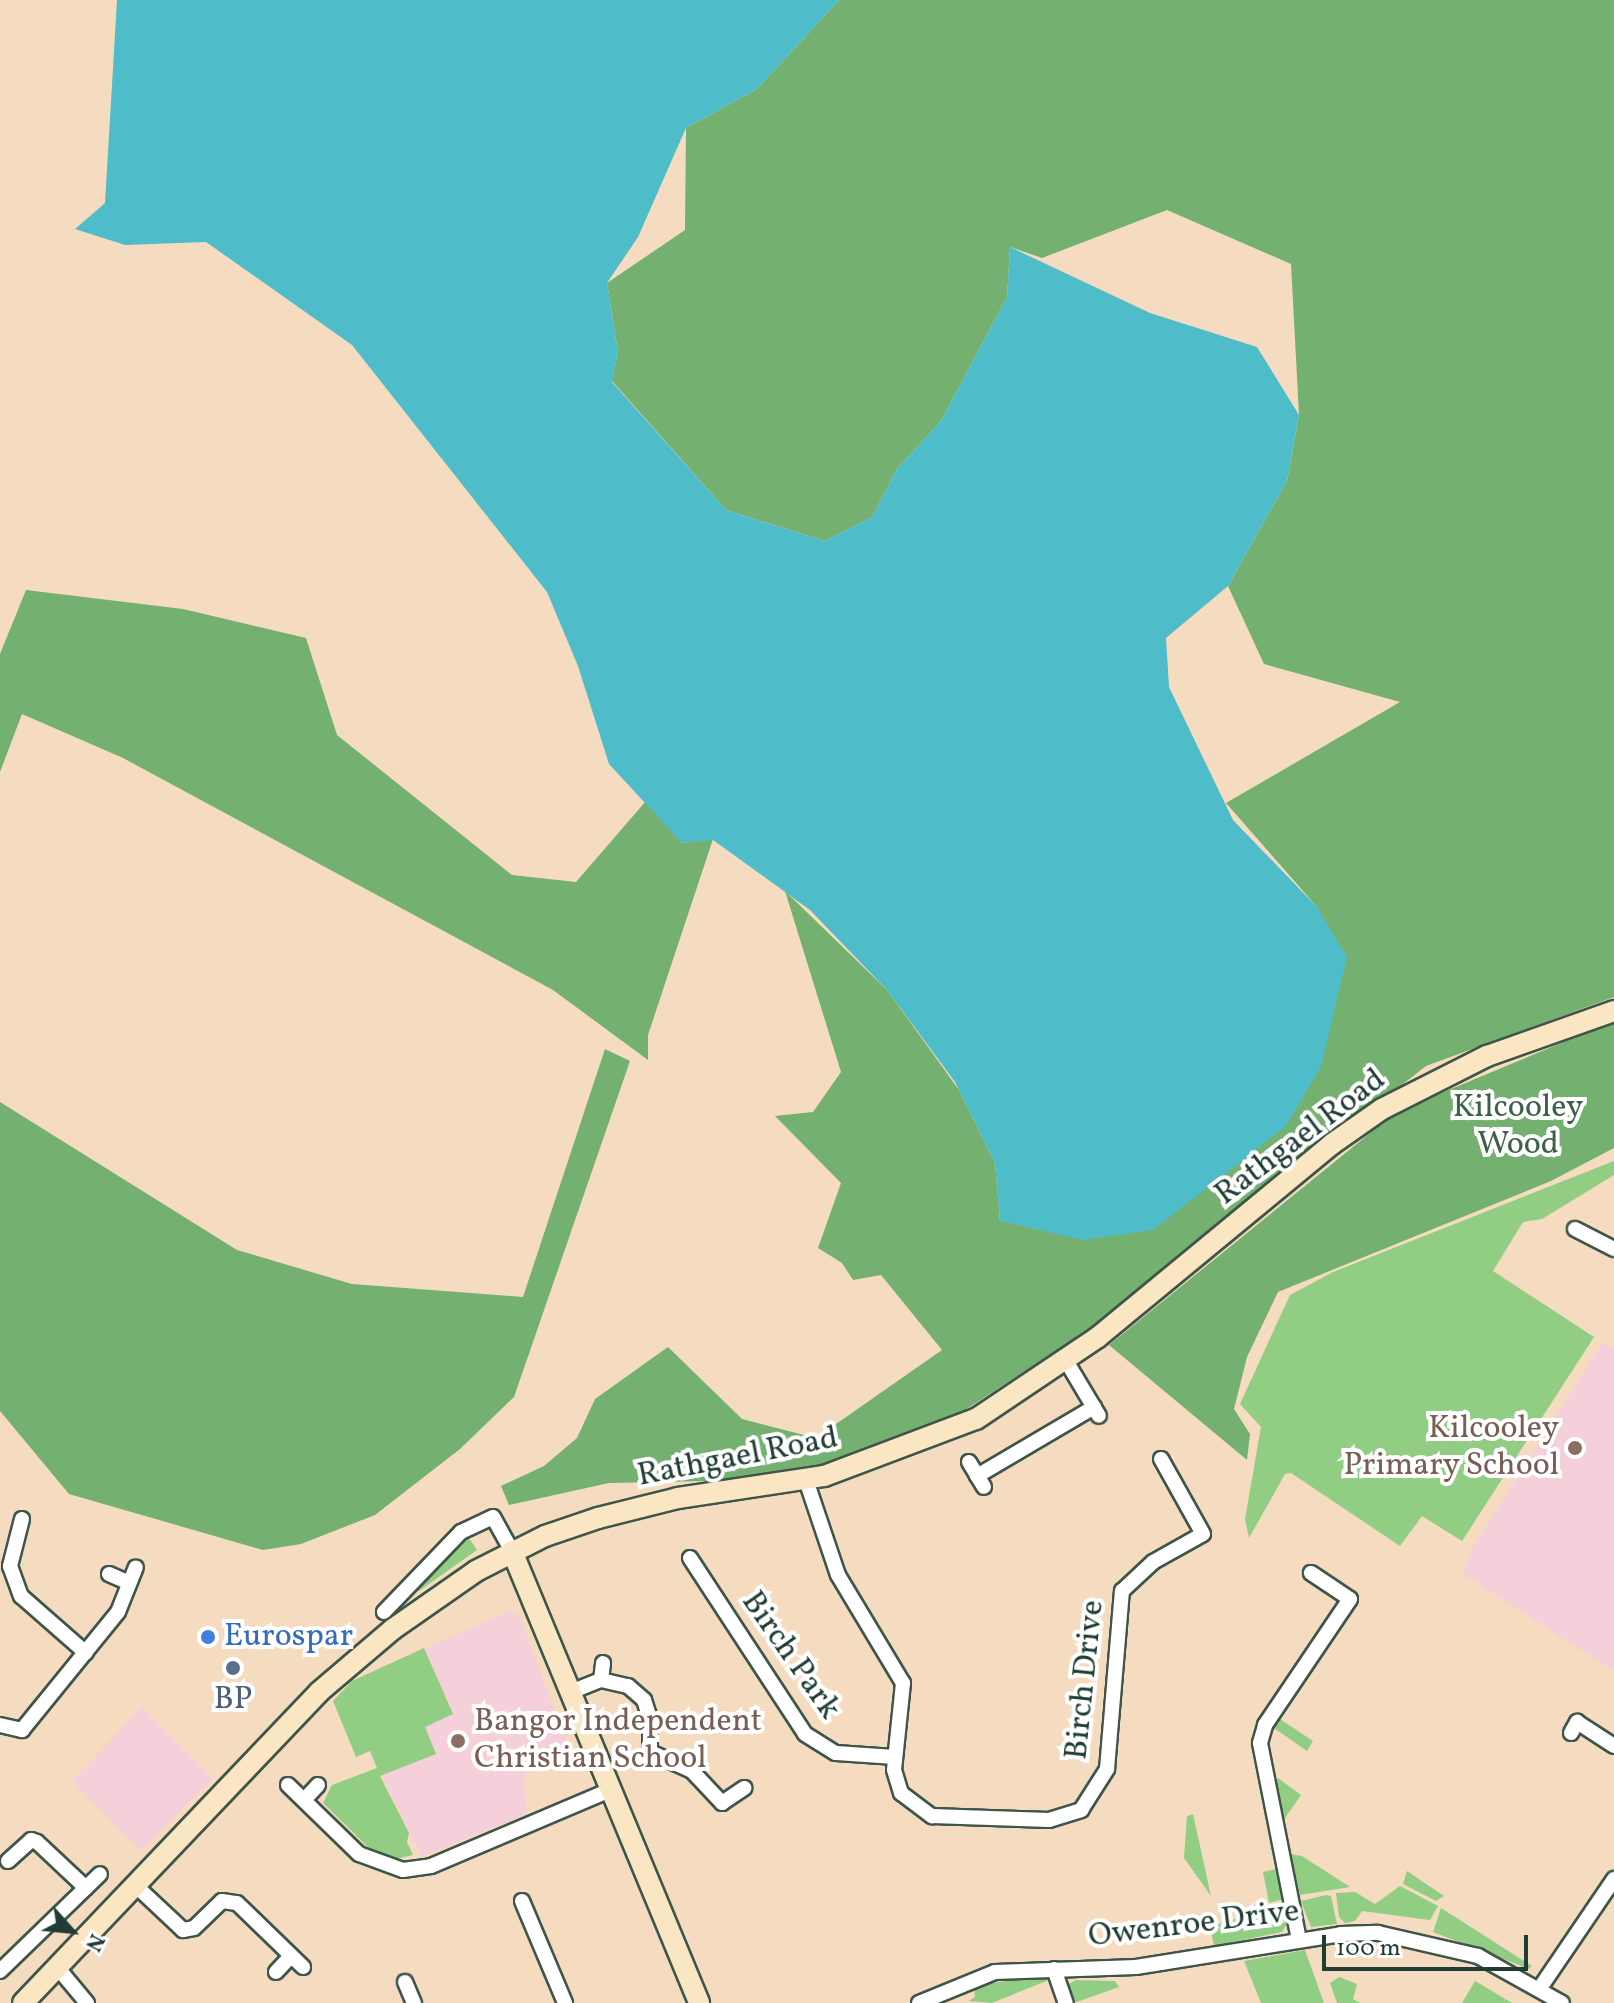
<!DOCTYPE html>
<html>
<head>
<meta charset="utf-8">
<style>
  body { margin:0 }
  #map { position:relative; width:1614px; height:2003px; overflow:hidden; background:#f5dcc0; font-family:Vollkorn,serif }
  div>[style] { position:absolute }
  .built>* { inset:0; background:#f5cfda }
  .green>* { inset:0; background:#91cd82 }
  .forest>* { inset:0; background:#74b070 }
  .water>* { inset:0; background:#4fbcca }
  .roads { filter:drop-shadow(2px 0 #3f5549) drop-shadow(-2px 0 #3f5549) drop-shadow(0 2px #3f5549) drop-shadow(0 -2px #3f5549) }
  .street>* { height:14px; margin:-7px; padding:0 7px; transform-origin:7px; border-radius:7px; background:#fff }
  .secondary>* { height:20px; margin:-10px; padding:0 10px; transform-origin:10px; border-radius:10px; background:#fbe6c4 }
  .dots>* { width:22px; height:22px; translate:-50% -50%; box-sizing:border-box; border:4px solid #fff; border-radius:50% }
  span { translate:-50% -50%; white-space:nowrap; text-align:center; line-height:1.15; -webkit-text-stroke:8px #fff; paint-order:stroke }
  .park-label { font-size:32px; color:#3c6148 }
  .street-label { font-size:32px; color:#1f3d34 }
  .education-label { font-size:32px; color:#785e54 }
  .right { translate:-100% -50%; text-align:right }
  .left { translate:0 -50%; text-align:left }
  .shop-label { font-size:32px; color:#366cbe }
  .service-label { font-size:32px; color:#4e5e75 }
  .north { position:absolute; left:32px; top:1891px; width:80px; height:80px; -webkit-text-stroke:6px #fff; paint-order:stroke; rotate:117deg; font-size:22px; font-weight:700; line-height:32px; text-align:center; color:#1f3d34 }
  .north::after { content:''; display:block; margin:auto; width:28px; height:36px; background:#1f3d34; clip-path:polygon(50% 0,100% 100%,50% 72%,0 100%) }
  .scale { position:absolute; left:1322px; top:1935px; width:206px; height:36px; box-sizing:border-box; border:4px solid #1f3d34; border-top:0; padding-left:10px; font-size:24px; line-height:28px; white-space:nowrap; color:#1f3d34; -webkit-text-stroke:6px #fff; paint-order:stroke }
</style>
</head>
<body>
<div id="map">
  <div class="built">
    <div style="clip-path:polygon(1603px 1342px,1614px 1349px,1614px 1671px,1463px 1574px,1473px 1547px)"></div>
    <div style="clip-path:polygon(508px 1612px,519px 1615px,572px 1756px,562px 1754px,532px 1764px,524px 1776px,526px 1814px,421px 1857px,370px 1751px,356px 1757px,333px 1701px,352px 1681px)"></div>
    <div style="clip-path:polygon(142px 1707px,213px 1778px,141px 1851px,72px 1781px)"></div>
  </div>
  <div class="green">
    <div style="clip-path:polygon(1614px 1161px,1614px 1175px,1542px 1219px,1523px 1222px,1493px 1271px,1594px 1337px,1462px 1541px,1422px 1516px,1400px 1546px,1291px 1473px,1285px 1474px,1249px 1538px,1245px 1519px,1261px 1427px,1240px 1404px,1290px 1295px,1333px 1272px)"></div>
    <div style="clip-path:polygon(469px 1538px,477px 1550px,419px 1591px,417px 1588px)"></div>
    <div style="clip-path:polygon(424px 1648px,453px 1714px,425px 1727px,436px 1754px,380px 1776px,409px 1833px,407px 1842px,413px 1855px,396px 1859px,370px 1849px,323px 1803px,332px 1785px,377px 1768px,370px 1751px,356px 1757px,333px 1701px,352px 1681px)"></div>
    <div style="clip-path:polygon(1280px 1719px,1313px 1741px,1307px 1751px,1274px 1728px)"></div>
    <div style="clip-path:polygon(1278px 1778px,1301px 1795px,1283px 1821px,1274px 1785px)"></div>
    <div style="clip-path:polygon(1193px 1814px,1211px 1896px,1184px 1858px,1187px 1816px)"></div>
    <div style="clip-path:polygon(1290px 1854px,1302px 1856px,1350px 1887px,1300px 1895px)"></div>
    <div style="clip-path:polygon(1277px 1869px,1284px 1899px,1269px 1903px,1263px 1872px)"></div>
    <div style="clip-path:polygon(1407px 1871px,1444px 1896px,1436px 1901px,1403px 1884px)"></div>
    <div style="clip-path:polygon(1400px 1886px,1438px 1906px,1430px 1920px,1362px 1911px,1355px 1921px,1345px 1923px,1339px 1917px,1336px 1893px,1355px 1892px,1375px 1904px)"></div>
    <div style="clip-path:polygon(1326px 1895px,1331px 1896px,1337px 1924px,1311px 1927px,1301px 1901px)"></div>
    <div style="clip-path:polygon(1285px 1903px,1288px 1922px,1282px 1932px,1214px 1946px,1210px 1927px)"></div>
    <div style="clip-path:polygon(1441px 1908px,1532px 1966px,1529px 1969px,1433px 1932px)"></div>
    <div style="clip-path:polygon(1305px 1950px,1324px 2003px,1261px 2003px,1244px 1961px)"></div>
    <div style="clip-path:polygon(1044px 1975px,1051px 1979px,992px 2003px,969px 2001px,975px 1997px,974px 1986px)"></div>
    <div style="clip-path:polygon(1339px 1977px,1357px 1984px,1353px 1999px,1360px 2003px,1337px 2003px,1330px 1983px)"></div>
    <div style="clip-path:polygon(1076px 1980px,1115px 1981px,1119px 1987px,1074px 2003px,1067px 1985px)"></div>
    <div style="clip-path:polygon(1475px 1981px,1512px 2003px,1462px 2003px)"></div>
  </div>
  <div class="forest">
    <div style="clip-path:polygon(839px 0,1614px 0,1614px 997px,1426px 1066px,1094px 1326px,965px 1410px,793px 1479px,609px 1483px,509px 1505px,501px 1486px,544px 1466px,577px 1438px,595px 1399px,668px 1347px,742px 1419px,816px 1438px,942px 1350px,881px 1275px,853px 1280px,842px 1263px,818px 1248px,841px 1183px,775px 1116px,813px 1112px,841px 1072px,785px 891px,887px 990px,959px 1090px,995px 1163px,1000px 1221px,1317px 907px,1226px 803px,1400px 702px,1264px 664px,1228px 586px,1287px 481px,1299px 415px,1291px 264px,1167px 210px,1042px 258px,1010px 247px,1007px 297px,941px 421px,897px 469px,872px 517px,825px 541px,726px 510px,612px 381px,618px 352px,607px 283px,685px 230px,686px 128px,757px 89px)"></div>
    <div style="clip-path:polygon(26px 590px,183px 609px,306px 638px,337px 735px,512px 875px,576px 882px,646px 801px,682px 843px,713px 839px,648px 1035px,648px 1060px,553px 990px,123px 758px,22px 714px,0 772px,0 654px)"></div>
    <div style="clip-path:polygon(1614px 1021px,1614px 1148px,1551px 1181px,1278px 1292px,1247px 1357px,1234px 1409px,1250px 1434px,1247px 1460px,1109px 1345px,1396px 1112px)"></div>
    <div style="clip-path:polygon(605px 1049px,630px 1061px,514px 1397px,460px 1449px,375px 1515px,301px 1544px,263px 1550px,69px 1494px,0 1411px,0 1102px,237px 1250px,352px 1284px,523px 1297px)"></div>
  </div>
  <div class="water">
    <div style="clip-path:polygon(117px 0,839px 0,757px 89px,686px 128px,638px 237px,607px 283px,618px 352px,612px 382px,726px 510px,825px 541px,872px 517px,897px 469px,941px 421px,1007px 297px,1010px 247px,1150px 313px,1257px 347px,1299px 415px,1287px 481px,1228px 586px,1166px 638px,1169px 687px,1233px 820px,1317px 907px,1347px 957px,1321px 1067px,1286px 1126px,1153px 1230px,1083px 1240px,1000px 1221px,995px 1163px,955px 1082px,887px 990px,810px 910px,713px 840px,682px 843px,609px 764px,578px 666px,547px 592px,352px 345px,206px 242px,125px 245px,75px 229px,105px 203px)"></div>
  </div>
  <div class="roads">
    <div class="street">
      <div style="left:1575px;top:1229px;width:44px;rotate:27.1deg"></div>
      <div style="left:1065px;top:1359px;width:66px;rotate:59.2deg"></div>
      <div style="left:969px;top:1462px;width:29px;rotate:59deg"></div>
      <div style="left:977px;top:1476px;width:136px;rotate:-30.5deg"></div>
      <div style="left:806px;top:1480px;width:100px;rotate:71.4deg"></div>
      <div style="left:838px;top:1575px;width:126px;rotate:59deg"></div>
      <div style="left:903px;top:1683px;width:87px;rotate:95.9deg"></div>
      <div style="left:894px;top:1770px;width:24px;rotate:73deg"></div>
      <div style="left:901px;top:1793px;width:39px;rotate:37deg"></div>
      <div style="left:932px;top:1816px;width:117px;rotate:2deg"></div>
      <div style="left:1049px;top:1820px;width:34px;rotate:-17deg"></div>
      <div style="left:1081px;top:1810px;width:49px;rotate:-57.6deg"></div>
      <div style="left:1107px;top:1769px;width:179px;rotate:-85.2deg"></div>
      <div style="left:1122px;top:1591px;width:42px;rotate:-43.1deg"></div>
      <div style="left:1153px;top:1562px;width:57px;rotate:-29.2deg"></div>
      <div style="left:1203px;top:1534px;width:86px;rotate:-119.2deg"></div>
      <div style="left:22px;top:1519px;width:49px;rotate:104.3deg"></div>
      <div style="left:10px;top:1566px;width:32px;rotate:70deg"></div>
      <div style="left:21px;top:1596px;width:86px;rotate:41.2deg"></div>
      <div style="left:690px;top:1558px;width:210px;rotate:56.8deg"></div>
      <div style="left:805px;top:1734px;width:36px;rotate:32deg"></div>
      <div style="left:836px;top:1753px;width:59px;rotate:3.9deg"></div>
      <div style="left:109px;top:1574px;width:22px;rotate:24deg"></div>
      <div style="left:384px;top:1612px;width:111px;rotate:-46.1deg"></div>
      <div style="left:461px;top:1532px;width:35px;rotate:-25deg"></div>
      <div style="left:493px;top:1517px;width:39px;rotate:61deg"></div>
      <div style="left:601px;top:1680px;width:17px;rotate:-83deg"></div>
      <div style="left:568px;top:1693px;width:35px;rotate:-22deg"></div>
      <div style="left:601px;top:1680px;width:28px;rotate:13deg"></div>
      <div style="left:628px;top:1686px;width:21px;rotate:41deg"></div>
      <div style="left:644px;top:1700px;width:19px;rotate:72deg"></div>
      <div style="left:650px;top:1718px;width:34px;rotate:90deg"></div>
      <div style="left:650px;top:1752px;width:46px;rotate:24.3deg"></div>
      <div style="left:692px;top:1771px;width:44px;rotate:46.8deg"></div>
      <div style="left:722px;top:1803px;width:27px;rotate:-34deg"></div>
      <div style="left:0;top:1725px;width:23px;rotate:13deg"></div>
      <div style="left:22px;top:1730px;width:152px;rotate:-50.9deg"></div>
      <div style="left:118px;top:1612px;width:48px;rotate:-68.2deg"></div>
      <div style="left:1571px;top:1733px;width:13px;rotate:-61deg"></div>
      <div style="left:1577px;top:1722px;width:44px;rotate:33deg"></div>
      <div style="left:288px;top:1785px;width:99px;rotate:44.2deg"></div>
      <div style="left:359px;top:1854px;width:47px;rotate:20deg"></div>
      <div style="left:403px;top:1870px;width:28px;rotate:-8deg"></div>
      <div style="left:431px;top:1866px;width:192px;rotate:-23deg"></div>
      <div style="left:305px;top:1799px;width:19px;rotate:-47deg"></div>
      <div style="left:8px;top:1861px;width:31px;rotate:-42deg"></div>
      <div style="left:31px;top:1840px;width:6px;rotate:18deg"></div>
      <div style="left:37px;top:1842px;width:67px;rotate:43.2deg"></div>
      <div style="left:135px;top:1885px;width:66px;rotate:43.2deg"></div>
      <div style="left:183px;top:1930px;width:11px;rotate:-10deg"></div>
      <div style="left:194px;top:1928px;width:39px;rotate:-44deg"></div>
      <div style="left:222px;top:1901px;width:15px;rotate:8deg"></div>
      <div style="left:237px;top:1903px;width:92px;rotate:44.1deg"></div>
      <div style="left:522px;top:1901px;width:111px;rotate:67.1deg"></div>
      <div style="left:1299px;top:1940px;width:201px;rotate:-101.2deg"></div>
      <div style="left:1260px;top:1743px;width:19px;rotate:-74deg"></div>
      <div style="left:1265px;top:1725px;width:152px;rotate:-56deg"></div>
      <div style="left:1350px;top:1599px;width:47px;rotate:-146.3deg"></div>
      <div style="left:57px;top:1967px;width:47px;rotate:50.2deg"></div>
      <div style="left:1054px;top:1969px;width:36px;rotate:71deg"></div>
      <div style="left:0;top:1971px;width:139px;rotate:-44.1deg"></div>
      <div style="left:276px;top:1972px;width:22px;rotate:-47deg"></div>
      <div style="left:405px;top:1982px;width:23px;rotate:67deg"></div>
      <div style="left:1540px;top:1988px;width:132px;rotate:-55.8deg"></div>
      <div style="left:919px;top:2003px;width:82px;rotate:-22.2deg"></div>
      <div style="left:995px;top:1972px;width:141px;rotate:-2deg"></div>
      <div style="left:1136px;top:1967px;width:208px;rotate:-9.1deg"></div>
      <div style="left:1341px;top:1934px;width:37px;rotate:-2deg"></div>
      <div style="left:1378px;top:1933px;width:103px;rotate:13deg"></div>
      <div style="left:1478px;top:1956px;width:96px;rotate:29.2deg"></div>
    </div>
    <div class="secondary">
      <div style="left:512px;top:1551px;width:489px;rotate:67.5deg"></div>
      <div style="left:23px;top:2003px;width:429px;rotate:-46.4deg"></div>
      <div style="left:319px;top:1692px;width:97px;rotate:-40.4deg"></div>
      <div style="left:393px;top:1629px;width:101px;rotate:-34.9deg"></div>
      <div style="left:476px;top:1571px;width:77px;rotate:-26.9deg"></div>
      <div style="left:545px;top:1536px;width:56px;rotate:-18.8deg"></div>
      <div style="left:598px;top:1518px;width:82px;rotate:-14deg"></div>
      <div style="left:678px;top:1498px;width:148px;rotate:-8.6deg"></div>
      <div style="left:824px;top:1476px;width:162px;rotate:-20.6deg"></div>
      <div style="left:976px;top:1419px;width:147px;rotate:-33.9deg"></div>
      <div style="left:1098px;top:1337px;width:303px;rotate:-39.5deg"></div>
      <div style="left:1332px;top:1144px;width:61px;rotate:-35deg"></div>
      <div style="left:1382px;top:1109px;width:118px;rotate:-26.8deg"></div>
      <div style="left:1487px;top:1056px;width:135px;rotate:-19.5deg"></div>
    </div>
  </div>
  <div class="dots">
    <div style="left:1575px;top:1448px;background:#8d6e63"></div>
    <div style="left:208px;top:1637px;background:#3f7fe0"></div>
    <div style="left:233px;top:1668px;background:#5c6f8a"></div>
    <div style="left:458px;top:1741px;background:#8d6e63"></div>
  </div>
  <div class="park-label">
    <span style="left:1518px;top:1127px">Kilcooley<br>Wood</span>
  </div>
  <div class="street-label">
    <span style="left:1301px;top:1138px;rotate:-37deg">Rathgael Road</span>
    <span style="left:738px;top:1458px;rotate:-11deg">Rathgael Road</span>
    <span style="left:790px;top:1656px;rotate:55deg">Birch Park</span>
    <span style="left:1086px;top:1680px;rotate:-84deg">Birch Drive</span>
    <span style="left:1194px;top:1925px;rotate:-7deg">Owenroe Drive</span>
  </div>
  <div class="education-label">
    <span class="right" style="left:1559px;top:1448px">Kilcooley<br>Primary School</span>
    <span class="left" style="left:474px;top:1741px">Bangor Independent<br>Christian School</span>
  </div>
  <div class="shop-label">
    <span class="left" style="left:224px;top:1637px">Eurospar</span>
  </div>
  <div class="service-label">
    <span style="left:233px;top:1700px">BP</span>
  </div>
  <div class="north">N</div>
  <div class="scale">100 m</div>
</div>
</body>
</html>
